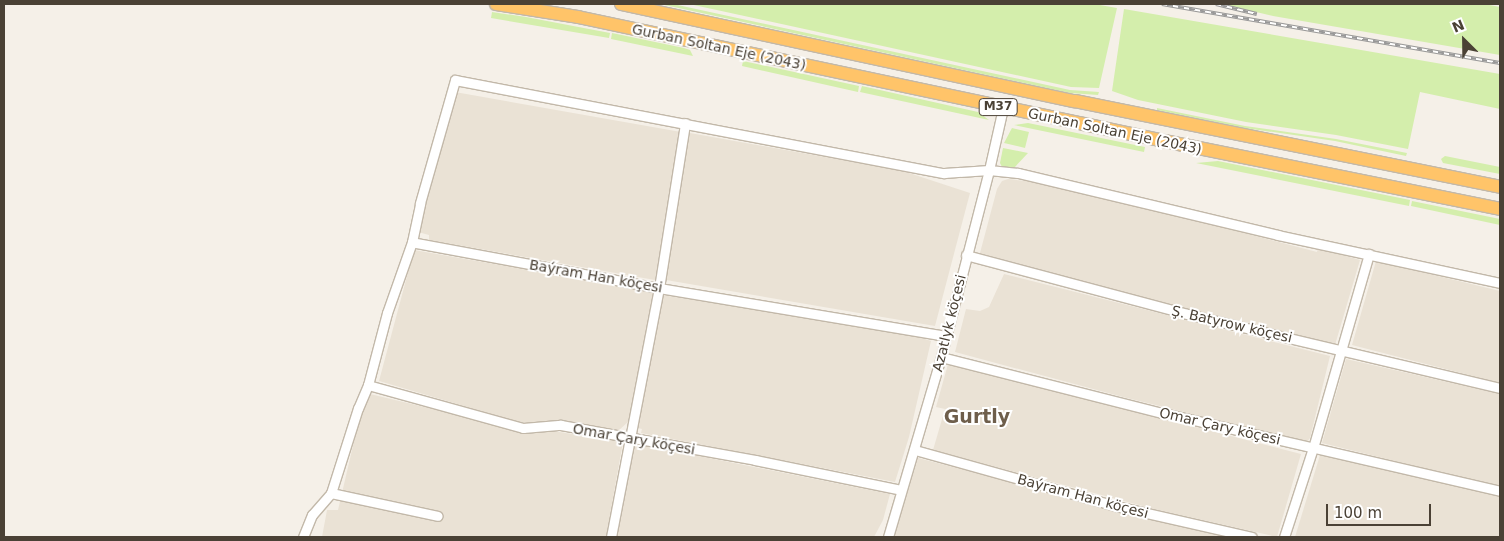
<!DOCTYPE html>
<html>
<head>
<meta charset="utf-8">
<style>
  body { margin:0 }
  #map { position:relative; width:1504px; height:541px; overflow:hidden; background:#f5f0e8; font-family:"DejaVu Sans",sans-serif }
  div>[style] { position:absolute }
  .residential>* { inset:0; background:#eae2d5 }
  .green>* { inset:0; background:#d4eeac }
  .roads { filter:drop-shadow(1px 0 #c2b8a9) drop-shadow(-1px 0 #c2b8a9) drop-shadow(0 1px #c2b8a9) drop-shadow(0 -1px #c2b8a9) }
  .minor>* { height:9px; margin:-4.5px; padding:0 4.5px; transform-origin:4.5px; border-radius:4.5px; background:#fff }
  .highway>* { height:12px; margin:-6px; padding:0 6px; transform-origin:6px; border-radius:6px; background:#ffc469 }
  .rail>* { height:4px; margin-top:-2px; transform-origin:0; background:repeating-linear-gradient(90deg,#fff 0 5.5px,#989898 0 11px); box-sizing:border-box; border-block:1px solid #989898 }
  span { translate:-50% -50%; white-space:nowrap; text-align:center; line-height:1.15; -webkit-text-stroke:4px #fff; paint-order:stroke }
  .shield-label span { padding:1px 4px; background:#fff; border:1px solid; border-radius:4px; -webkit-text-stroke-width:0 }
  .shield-label { font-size:12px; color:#4a4135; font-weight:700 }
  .street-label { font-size:14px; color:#4a4135 }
  .district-label { font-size:19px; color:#6e5e4b; font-weight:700 }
  .frame { position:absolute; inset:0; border:5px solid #4a4135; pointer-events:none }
  .north { position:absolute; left:1439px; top:15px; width:50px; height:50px; -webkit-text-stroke:4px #fff; paint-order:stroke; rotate:337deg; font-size:14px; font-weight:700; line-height:20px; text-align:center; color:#4a4135 }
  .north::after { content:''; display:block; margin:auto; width:18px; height:22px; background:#4a4135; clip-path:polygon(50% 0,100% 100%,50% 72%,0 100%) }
  .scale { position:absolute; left:1326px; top:504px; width:105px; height:22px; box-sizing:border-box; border:2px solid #4a4135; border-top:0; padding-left:6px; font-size:15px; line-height:18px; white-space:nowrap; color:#4a4135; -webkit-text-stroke:4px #fff; paint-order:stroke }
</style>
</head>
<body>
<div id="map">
  <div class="residential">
    <div style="clip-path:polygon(455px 92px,681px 132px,655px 280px,429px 240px,429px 235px,418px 232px,425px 193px)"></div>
    <div style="clip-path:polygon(690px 133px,903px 171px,970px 193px,935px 326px,666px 280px,664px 271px)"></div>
    <div style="clip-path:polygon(1008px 179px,1035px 182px,1125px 202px,1317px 252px,1318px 248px,1360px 260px,1335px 345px,1161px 304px,980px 253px,997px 189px,1002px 181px)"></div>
    <div style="clip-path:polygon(414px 250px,653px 292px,629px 421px,618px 431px,556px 421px,535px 424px,515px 421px,379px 381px)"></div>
    <div style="clip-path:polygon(1376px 261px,1500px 291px,1500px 383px,1352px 345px)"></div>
    <div style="clip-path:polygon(1004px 274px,1330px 356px,1310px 438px,1307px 442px,1123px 397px,955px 352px,966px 309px,980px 311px,989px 307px)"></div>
    <div style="clip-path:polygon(662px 295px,907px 333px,931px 341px,909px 437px,895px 482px,641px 433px,642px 429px,638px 428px,646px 373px)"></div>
    <div style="clip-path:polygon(1346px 359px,1500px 394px,1500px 487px,1322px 443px)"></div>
    <div style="clip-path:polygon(948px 364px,1301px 454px,1277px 537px,1154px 509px,933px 450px,945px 409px,936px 407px)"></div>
    <div style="clip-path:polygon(370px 394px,529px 432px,553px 431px,623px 442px,606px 537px,322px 537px,327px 510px,338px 510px,359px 420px)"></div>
    <div style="clip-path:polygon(633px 445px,664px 449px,890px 494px,883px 520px,874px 537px,615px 537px)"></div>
    <div style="clip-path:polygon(1320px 455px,1500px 496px,1500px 537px,1295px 537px)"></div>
    <div style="clip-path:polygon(918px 458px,1224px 537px,894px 537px)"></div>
  </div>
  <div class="green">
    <div style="clip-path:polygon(660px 4px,673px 4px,1070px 90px,1099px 92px,1098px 95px,1070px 93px)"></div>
    <div style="clip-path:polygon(689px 4px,1094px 4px,1117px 8px,1099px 88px,1071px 87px)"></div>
    <div style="clip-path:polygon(1222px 4px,1484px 4px,1500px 7px,1500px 55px,1273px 16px)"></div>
    <div style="clip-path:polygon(1124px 9px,1500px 74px,1500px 109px,1420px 92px,1408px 149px,1336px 135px,1246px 122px,1138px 100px,1112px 91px)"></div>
    <div style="clip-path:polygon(492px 12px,526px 17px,610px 33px,609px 38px,491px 18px)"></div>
    <div style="clip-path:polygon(612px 33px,684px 48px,690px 50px,693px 56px,611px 39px)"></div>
    <div style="clip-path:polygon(743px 61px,859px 86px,858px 92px,742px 66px)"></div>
    <div style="clip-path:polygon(862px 86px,978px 112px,989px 120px,860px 92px)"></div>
    <div style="clip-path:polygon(1157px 108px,1245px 126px,1336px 139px,1407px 153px,1406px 156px,1335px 141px,1245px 128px,1157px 110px)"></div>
    <div style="clip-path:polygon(1028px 123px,1145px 147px,1144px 152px,1014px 125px)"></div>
    <div style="clip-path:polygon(1012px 128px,1029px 132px,1025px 148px,1004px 143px)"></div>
    <div style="clip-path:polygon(1003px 148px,1028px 153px,1014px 168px,1002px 167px,1000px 163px)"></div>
    <div style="clip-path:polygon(1445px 156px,1500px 167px,1500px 174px,1443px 163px,1441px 159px)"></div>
    <div style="clip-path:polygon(1218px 161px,1410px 200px,1409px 206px,1196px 163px)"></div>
    <div style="clip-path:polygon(1412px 201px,1500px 219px,1500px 225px,1411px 206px)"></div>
  </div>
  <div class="roads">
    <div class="minor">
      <div style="left:412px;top:242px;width:75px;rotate:109.4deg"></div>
      <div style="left:387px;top:313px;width:74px;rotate:104.8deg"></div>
      <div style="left:368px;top:385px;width:25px;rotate:113deg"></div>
      <div style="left:358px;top:408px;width:89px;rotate:107.6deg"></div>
      <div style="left:331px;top:493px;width:109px;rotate:12.1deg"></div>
      <div style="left:966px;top:255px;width:229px;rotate:14.9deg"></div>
      <div style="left:1187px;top:314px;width:322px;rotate:13.3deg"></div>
      <div style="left:946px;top:336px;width:291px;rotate:-170.5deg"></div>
      <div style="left:659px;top:288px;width:251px;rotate:-169.5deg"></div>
      <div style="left:412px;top:242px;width:40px;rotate:-78deg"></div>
      <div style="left:420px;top:203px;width:128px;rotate:-74.1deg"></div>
      <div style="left:455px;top:80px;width:498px;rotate:10.8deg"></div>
      <div style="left:944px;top:173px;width:45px;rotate:-3.8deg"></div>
      <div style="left:989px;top:170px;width:29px;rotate:6deg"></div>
      <div style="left:1018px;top:173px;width:267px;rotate:13.4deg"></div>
      <div style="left:1278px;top:235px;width:227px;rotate:12.2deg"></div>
      <div style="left:941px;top:357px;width:229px;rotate:14.2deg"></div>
      <div style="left:1163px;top:413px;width:346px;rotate:13deg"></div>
      <div style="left:368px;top:385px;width:161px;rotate:15.5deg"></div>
      <div style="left:523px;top:428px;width:38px;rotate:-5deg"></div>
      <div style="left:561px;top:425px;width:197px;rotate:10.2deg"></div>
      <div style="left:755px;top:460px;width:149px;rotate:11.6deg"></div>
      <div style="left:915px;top:450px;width:209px;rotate:15.6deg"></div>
      <div style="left:1116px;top:506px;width:139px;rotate:12.8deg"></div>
      <div style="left:303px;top:537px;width:24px;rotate:-68deg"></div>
      <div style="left:312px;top:515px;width:29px;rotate:-49deg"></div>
      <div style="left:611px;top:537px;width:254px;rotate:-79.1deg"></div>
      <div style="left:659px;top:288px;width:167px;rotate:-81deg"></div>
      <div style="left:888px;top:537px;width:188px;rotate:-73.6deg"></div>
      <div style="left:941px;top:357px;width:193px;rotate:-75.6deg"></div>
      <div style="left:989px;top:170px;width:64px;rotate:-77.3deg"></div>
      <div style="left:1284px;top:537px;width:94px;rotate:-72deg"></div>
      <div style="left:1313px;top:448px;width:202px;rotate:-73.9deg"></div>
    </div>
    <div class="highway">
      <div style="left:496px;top:4px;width:83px;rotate:9deg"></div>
      <div style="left:578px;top:17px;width:594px;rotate:11.95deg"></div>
      <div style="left:1159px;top:140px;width:348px;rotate:11.4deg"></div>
      <div style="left:621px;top:4px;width:464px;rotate:12.1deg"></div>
      <div style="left:1075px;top:101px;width:434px;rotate:11.4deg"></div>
    </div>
  </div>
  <div class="rail">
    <div style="left:1162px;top:4px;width:343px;rotate:9.9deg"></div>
    <div style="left:1216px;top:4px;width:42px;rotate:13.7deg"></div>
  </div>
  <div class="shield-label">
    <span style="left:998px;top:107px">M37</span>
  </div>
  <div class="street-label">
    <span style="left:719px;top:47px;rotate:12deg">Gurban Soltan Eje (2043)</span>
    <span style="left:1115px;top:131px;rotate:12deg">Gurban Soltan Eje (2043)</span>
    <span style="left:596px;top:276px;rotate:10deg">Baýram Han köçesi</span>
    <span style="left:949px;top:323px;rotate:-76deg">Azatlyk köçesi</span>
    <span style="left:1232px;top:324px;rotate:13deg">Ş. Batyrow köçesi</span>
    <span style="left:1220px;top:426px;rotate:13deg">Omar Çary köçesi</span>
    <span style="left:634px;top:439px;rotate:10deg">Omar Çary köçesi</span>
    <span style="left:1083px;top:496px;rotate:15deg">Baýram Han köçesi</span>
  </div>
  <div class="district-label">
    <span style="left:977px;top:417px">Gurtly</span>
  </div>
  <div class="frame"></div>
  <div class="north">N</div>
  <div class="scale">100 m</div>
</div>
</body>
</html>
